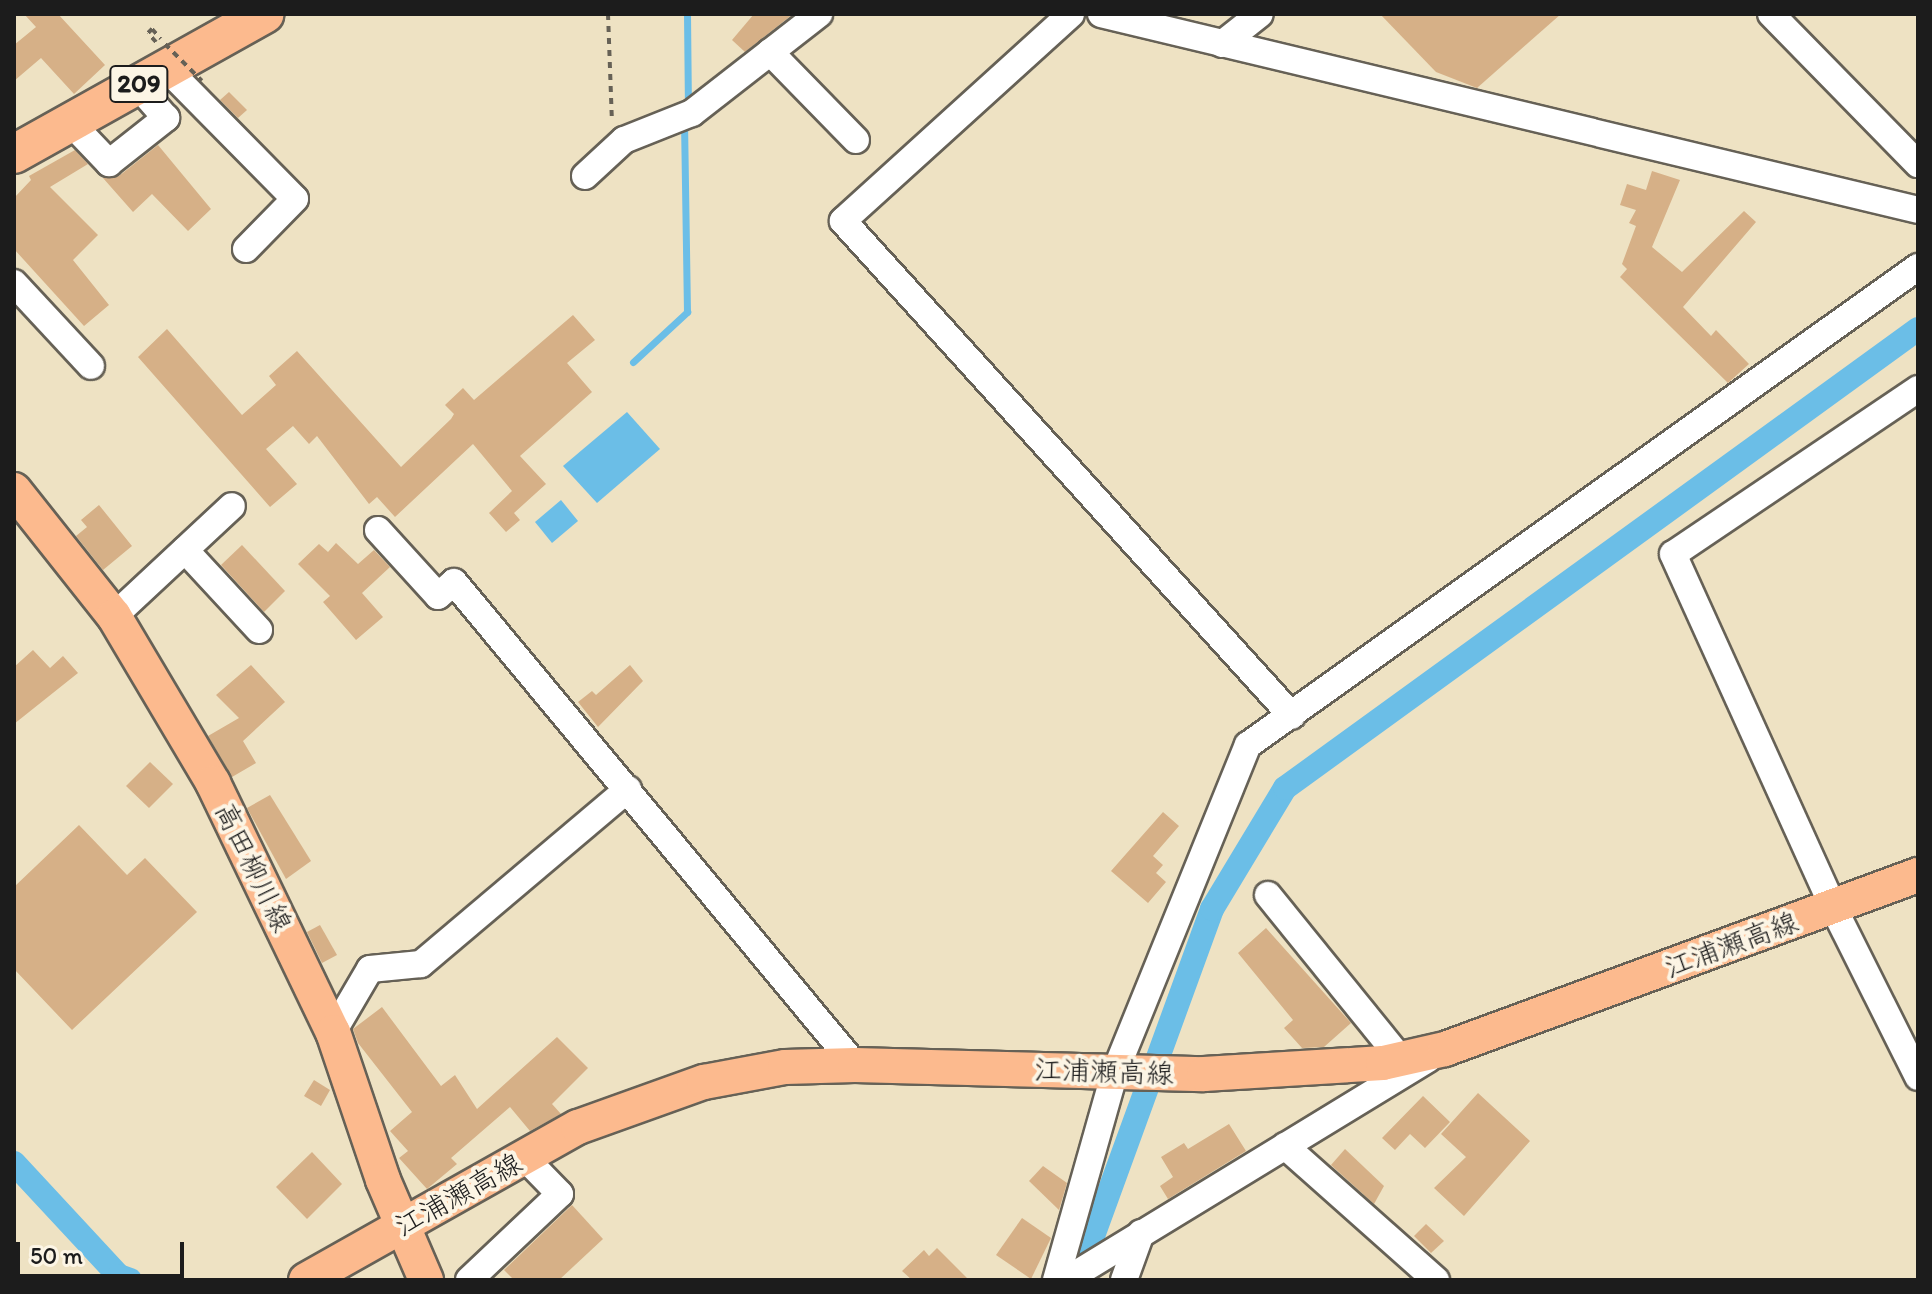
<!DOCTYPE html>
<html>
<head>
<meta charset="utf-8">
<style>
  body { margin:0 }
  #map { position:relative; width:1932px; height:1294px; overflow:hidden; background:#eee2c3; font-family:Itim,"Klee One",sans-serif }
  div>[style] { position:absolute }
  .water>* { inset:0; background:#6bbee7 }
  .stream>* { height:7px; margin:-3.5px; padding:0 3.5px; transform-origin:3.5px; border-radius:3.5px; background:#6bbee7 }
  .canal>* { height:24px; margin:-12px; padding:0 12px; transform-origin:12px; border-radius:12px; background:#6bbee7 }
  .building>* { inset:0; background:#d6b087 }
  .path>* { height:4px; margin-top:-2px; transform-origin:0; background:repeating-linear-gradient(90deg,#666156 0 6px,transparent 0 12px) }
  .roads { filter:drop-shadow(2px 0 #666156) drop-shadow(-2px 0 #666156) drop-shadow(0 2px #666156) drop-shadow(0 -2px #666156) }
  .minor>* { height:26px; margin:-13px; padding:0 13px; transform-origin:13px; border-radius:13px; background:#fff }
  .major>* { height:34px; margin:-17px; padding:0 17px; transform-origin:17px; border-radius:17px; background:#fcba8e }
  .highway>* { height:38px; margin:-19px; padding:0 19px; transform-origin:19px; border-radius:19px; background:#fcba8e }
  .path-bridge>* { height:4px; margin-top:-2px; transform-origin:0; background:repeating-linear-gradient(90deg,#666156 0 6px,transparent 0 12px) }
  span { translate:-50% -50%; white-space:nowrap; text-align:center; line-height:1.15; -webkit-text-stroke:8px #fcf5e5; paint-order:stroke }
  .shield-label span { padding:2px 6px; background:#fcf5e5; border:2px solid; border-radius:6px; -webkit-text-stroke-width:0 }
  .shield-label { font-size:26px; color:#1c1c1c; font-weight:700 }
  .street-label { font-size:28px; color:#1c1c1c }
  .frame { position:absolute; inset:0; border:16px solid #1c1c1c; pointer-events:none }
  .scale { position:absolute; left:16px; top:1242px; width:168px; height:36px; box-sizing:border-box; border:4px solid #1c1c1c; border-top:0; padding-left:10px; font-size:24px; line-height:28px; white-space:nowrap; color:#1c1c1c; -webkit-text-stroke:6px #fcf5e5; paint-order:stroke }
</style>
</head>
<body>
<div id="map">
  <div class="water">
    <div style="clip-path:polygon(627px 412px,660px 449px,597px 503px,563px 466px)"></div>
    <div style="clip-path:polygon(561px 500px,578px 521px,552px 543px,535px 522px)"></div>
  </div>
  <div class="stream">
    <div style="left:687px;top:14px;width:89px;rotate:89.4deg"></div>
    <div style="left:633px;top:362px;width:74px;rotate:-42.8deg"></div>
    <div style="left:687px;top:312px;width:185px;rotate:-90.9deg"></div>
  </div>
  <div class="canal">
    <div style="left:14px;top:1163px;width:154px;rotate:47.1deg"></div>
    <div style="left:119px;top:1276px;width:12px;rotate:20deg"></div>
    <div style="left:1077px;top:1280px;width:395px;rotate:-70deg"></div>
    <div style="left:1212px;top:909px;width:141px;rotate:-58.9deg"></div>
    <div style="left:1285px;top:788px;width:782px;rotate:-35.95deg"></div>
  </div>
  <div class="building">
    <div style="clip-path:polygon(24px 14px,58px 14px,105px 65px,74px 94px,41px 58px,14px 81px,14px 45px,36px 27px)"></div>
    <div style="clip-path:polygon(754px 14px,793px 14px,745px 52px,732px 40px)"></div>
    <div style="clip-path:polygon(1380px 14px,1561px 14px,1477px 88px,1436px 72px)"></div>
    <div style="clip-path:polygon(229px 92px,247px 110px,238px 118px,220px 100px)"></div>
    <div style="clip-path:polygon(158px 145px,211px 209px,188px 231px,152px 194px,133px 212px,103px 178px,119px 176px)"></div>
    <div style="clip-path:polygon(75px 150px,88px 164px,50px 187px,98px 235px,73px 260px,109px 305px,84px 326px,14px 249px,14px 198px,31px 180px,29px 176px)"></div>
    <div style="clip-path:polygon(1652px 171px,1680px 180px,1652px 247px,1682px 272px,1744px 211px,1756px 222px,1683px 307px,1711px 336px,1716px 330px,1749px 364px,1728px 383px,1620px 277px,1627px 269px,1622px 264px,1636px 226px,1629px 223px,1636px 210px,1620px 205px,1627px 184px,1646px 190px)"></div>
    <div style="clip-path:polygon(573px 315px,595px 340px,567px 363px,592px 392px,520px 456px,546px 484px,514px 513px,520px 520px,506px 532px,489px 513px,512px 491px,473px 444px,395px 517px,377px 497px,369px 504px,317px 436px,309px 444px,293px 426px,266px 449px,297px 484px,270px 507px,138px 357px,167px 329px,242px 415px,276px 385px,269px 376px,297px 351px,401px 467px,451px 419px,454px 414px,445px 405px,463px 388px,474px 400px)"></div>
    <div style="clip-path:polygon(99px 505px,132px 546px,103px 570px,76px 536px,87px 527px,81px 520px)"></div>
    <div style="clip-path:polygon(336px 543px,358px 564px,374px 550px,390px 567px,362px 593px,383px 617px,356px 640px,323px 602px,330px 596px,298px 564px,319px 544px,328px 552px)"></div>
    <div style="clip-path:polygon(242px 545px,285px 591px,264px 612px,221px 565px)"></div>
    <div style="clip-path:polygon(33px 650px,50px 668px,63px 656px,78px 673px,14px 724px,14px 667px)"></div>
    <div style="clip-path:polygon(251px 665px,285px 702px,243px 741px,256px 763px,232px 777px,208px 736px,239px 718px,216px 695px)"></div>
    <div style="clip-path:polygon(630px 665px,643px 681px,598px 727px,578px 702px,592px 691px,596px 695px)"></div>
    <div style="clip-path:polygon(150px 762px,173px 784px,149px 808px,126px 786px)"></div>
    <div style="clip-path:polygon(270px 795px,311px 861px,286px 879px,247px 808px)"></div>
    <div style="clip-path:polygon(1163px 812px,1179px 826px,1153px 856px,1163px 865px,1156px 873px,1166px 882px,1148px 903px,1111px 871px)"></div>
    <div style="clip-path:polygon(79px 825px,127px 875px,145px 858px,197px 912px,72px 1030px,14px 969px,14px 887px)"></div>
    <div style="clip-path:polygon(320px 925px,337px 955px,322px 963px,307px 932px)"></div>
    <div style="clip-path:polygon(1266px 928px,1351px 1023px,1324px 1047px,1302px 1048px,1284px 1028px,1293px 1020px,1238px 953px)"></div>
    <div style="clip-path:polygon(382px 1007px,441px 1086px,455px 1075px,477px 1109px,557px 1037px,588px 1068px,552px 1104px,561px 1114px,530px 1131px,510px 1107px,451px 1158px,457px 1164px,427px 1189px,399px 1158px,408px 1151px,390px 1131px,412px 1112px,358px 1043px,353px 1029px)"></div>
    <div style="clip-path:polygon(314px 1080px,330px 1090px,321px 1106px,304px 1096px)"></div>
    <div style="clip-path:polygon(1478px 1093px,1530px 1141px,1464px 1216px,1434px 1188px,1466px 1157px,1441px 1134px)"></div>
    <div style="clip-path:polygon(1423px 1096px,1450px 1122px,1425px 1148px,1410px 1134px,1395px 1150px,1382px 1138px)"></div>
    <div style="clip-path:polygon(1229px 1124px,1246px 1151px,1168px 1199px,1160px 1186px,1173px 1177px,1161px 1157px,1184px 1143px,1188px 1149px)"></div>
    <div style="clip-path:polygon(1345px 1149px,1384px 1186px,1374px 1204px,1331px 1165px)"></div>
    <div style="clip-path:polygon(312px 1152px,342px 1184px,307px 1219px,276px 1187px)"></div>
    <div style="clip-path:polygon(1043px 1166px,1067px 1183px,1059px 1210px,1029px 1181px)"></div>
    <div style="clip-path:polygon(572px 1205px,603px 1239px,559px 1280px,514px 1280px,504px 1270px)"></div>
    <div style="clip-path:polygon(1022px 1218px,1051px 1238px,1031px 1279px,996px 1255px)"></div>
    <div style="clip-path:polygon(1426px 1224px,1444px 1241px,1431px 1253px,1414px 1236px)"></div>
    <div style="clip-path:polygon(937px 1248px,969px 1280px,912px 1280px,902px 1271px,924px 1250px,929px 1256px)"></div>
  </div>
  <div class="path">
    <div style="left:608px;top:14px;width:108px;rotate:87.9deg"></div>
    <div style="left:156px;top:42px;width:12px;rotate:-132deg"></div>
    <div style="left:148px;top:33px;width:6px;rotate:-45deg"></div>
    <div style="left:152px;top:29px;width:13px;rotate:48deg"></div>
  </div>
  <div class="roads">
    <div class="minor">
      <div style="left:1071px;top:14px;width:308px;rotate:137.8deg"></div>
      <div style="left:843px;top:221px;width:668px;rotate:47.79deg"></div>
      <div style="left:1101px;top:14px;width:840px;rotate:13.49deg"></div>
      <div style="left:1771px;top:14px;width:210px;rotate:45.6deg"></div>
      <div style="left:1222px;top:44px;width:48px;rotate:-38.3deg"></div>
      <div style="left:770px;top:52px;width:123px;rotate:45.7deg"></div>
      <div style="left:167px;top:69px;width:182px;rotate:45.4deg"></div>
      <div style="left:295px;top:199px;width:70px;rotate:134.4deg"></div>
      <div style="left:70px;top:122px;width:57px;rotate:46.4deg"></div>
      <div style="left:109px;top:163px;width:73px;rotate:-38.3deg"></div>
      <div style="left:166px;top:118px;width:44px;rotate:-131.3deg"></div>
      <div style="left:585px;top:176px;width:53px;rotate:-42.7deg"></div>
      <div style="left:624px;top:140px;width:73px;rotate:-21.7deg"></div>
      <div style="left:692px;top:113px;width:161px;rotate:-37.9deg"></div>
      <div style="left:14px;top:283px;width:113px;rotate:47.1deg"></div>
      <div style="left:1918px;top:389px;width:295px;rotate:146deg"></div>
      <div style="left:1673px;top:554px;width:388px;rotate:65.6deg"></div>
      <div style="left:1833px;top:907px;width:190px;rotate:63.4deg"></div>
      <div style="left:378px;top:530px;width:89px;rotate:47.7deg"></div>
      <div style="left:438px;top:596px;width:21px;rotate:-41deg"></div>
      <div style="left:454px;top:582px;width:628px;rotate:50.3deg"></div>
      <div style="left:185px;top:550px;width:109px;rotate:47.2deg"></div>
      <div style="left:114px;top:616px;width:161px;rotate:-43deg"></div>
      <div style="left:1268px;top:895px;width:211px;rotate:51deg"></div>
      <div style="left:333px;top:1032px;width:73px;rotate:-59.6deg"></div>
      <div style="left:370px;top:969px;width:51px;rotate:-5.6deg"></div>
      <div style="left:421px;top:964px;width:271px;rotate:-40.2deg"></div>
      <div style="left:1285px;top:1146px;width:202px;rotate:41.6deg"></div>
      <div style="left:469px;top:1280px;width:125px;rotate:-43.4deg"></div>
      <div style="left:560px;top:1194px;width:52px;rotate:-134.2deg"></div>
      <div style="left:1056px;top:1280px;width:216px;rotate:-74.2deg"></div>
      <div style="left:1115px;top:1072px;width:353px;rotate:-67.9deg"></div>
      <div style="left:1248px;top:745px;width:823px;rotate:-35.51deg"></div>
      <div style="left:1066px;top:1280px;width:424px;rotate:-31.4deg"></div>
      <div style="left:1124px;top:1280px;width:50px;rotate:-70.1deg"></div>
    </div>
    <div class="major">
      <div style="left:14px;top:490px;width:161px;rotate:51.6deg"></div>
      <div style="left:114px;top:616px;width:194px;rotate:59.3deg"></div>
      <div style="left:213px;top:783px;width:276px;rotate:64.3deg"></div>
      <div style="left:333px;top:1032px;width:156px;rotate:71.3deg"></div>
      <div style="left:383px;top:1180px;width:109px;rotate:66.7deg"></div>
      <div style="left:306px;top:1280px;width:312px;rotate:-29.4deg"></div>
      <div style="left:578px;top:1127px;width:134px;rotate:-19.7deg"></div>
      <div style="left:704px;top:1082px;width:82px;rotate:-10.5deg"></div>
      <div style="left:785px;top:1067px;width:70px;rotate:-1.6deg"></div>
      <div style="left:855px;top:1065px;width:349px;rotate:1.5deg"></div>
      <div style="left:1204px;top:1074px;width:179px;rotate:-3.5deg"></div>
      <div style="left:1383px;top:1063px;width:64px;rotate:-12.7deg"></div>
      <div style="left:1445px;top:1049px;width:504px;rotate:-20.2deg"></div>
    </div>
    <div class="highway">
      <div style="left:14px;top:154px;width:287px;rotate:-29.2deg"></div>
    </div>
  </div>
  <div class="path-bridge">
    <div style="left:165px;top:44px;width:52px;rotate:45deg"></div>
  </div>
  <div class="shield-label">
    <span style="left:139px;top:84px">209</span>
  </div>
  <div class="street-label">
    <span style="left:254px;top:867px;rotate:64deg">高田柳川線</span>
    <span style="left:1731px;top:944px;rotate:-20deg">江浦瀬高線</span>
    <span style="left:1104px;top:1071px;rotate:2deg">江浦瀬高線</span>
    <span style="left:458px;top:1194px;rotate:-29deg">江浦瀬高線</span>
  </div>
  <div class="frame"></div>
  <div class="scale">50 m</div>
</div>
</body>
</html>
